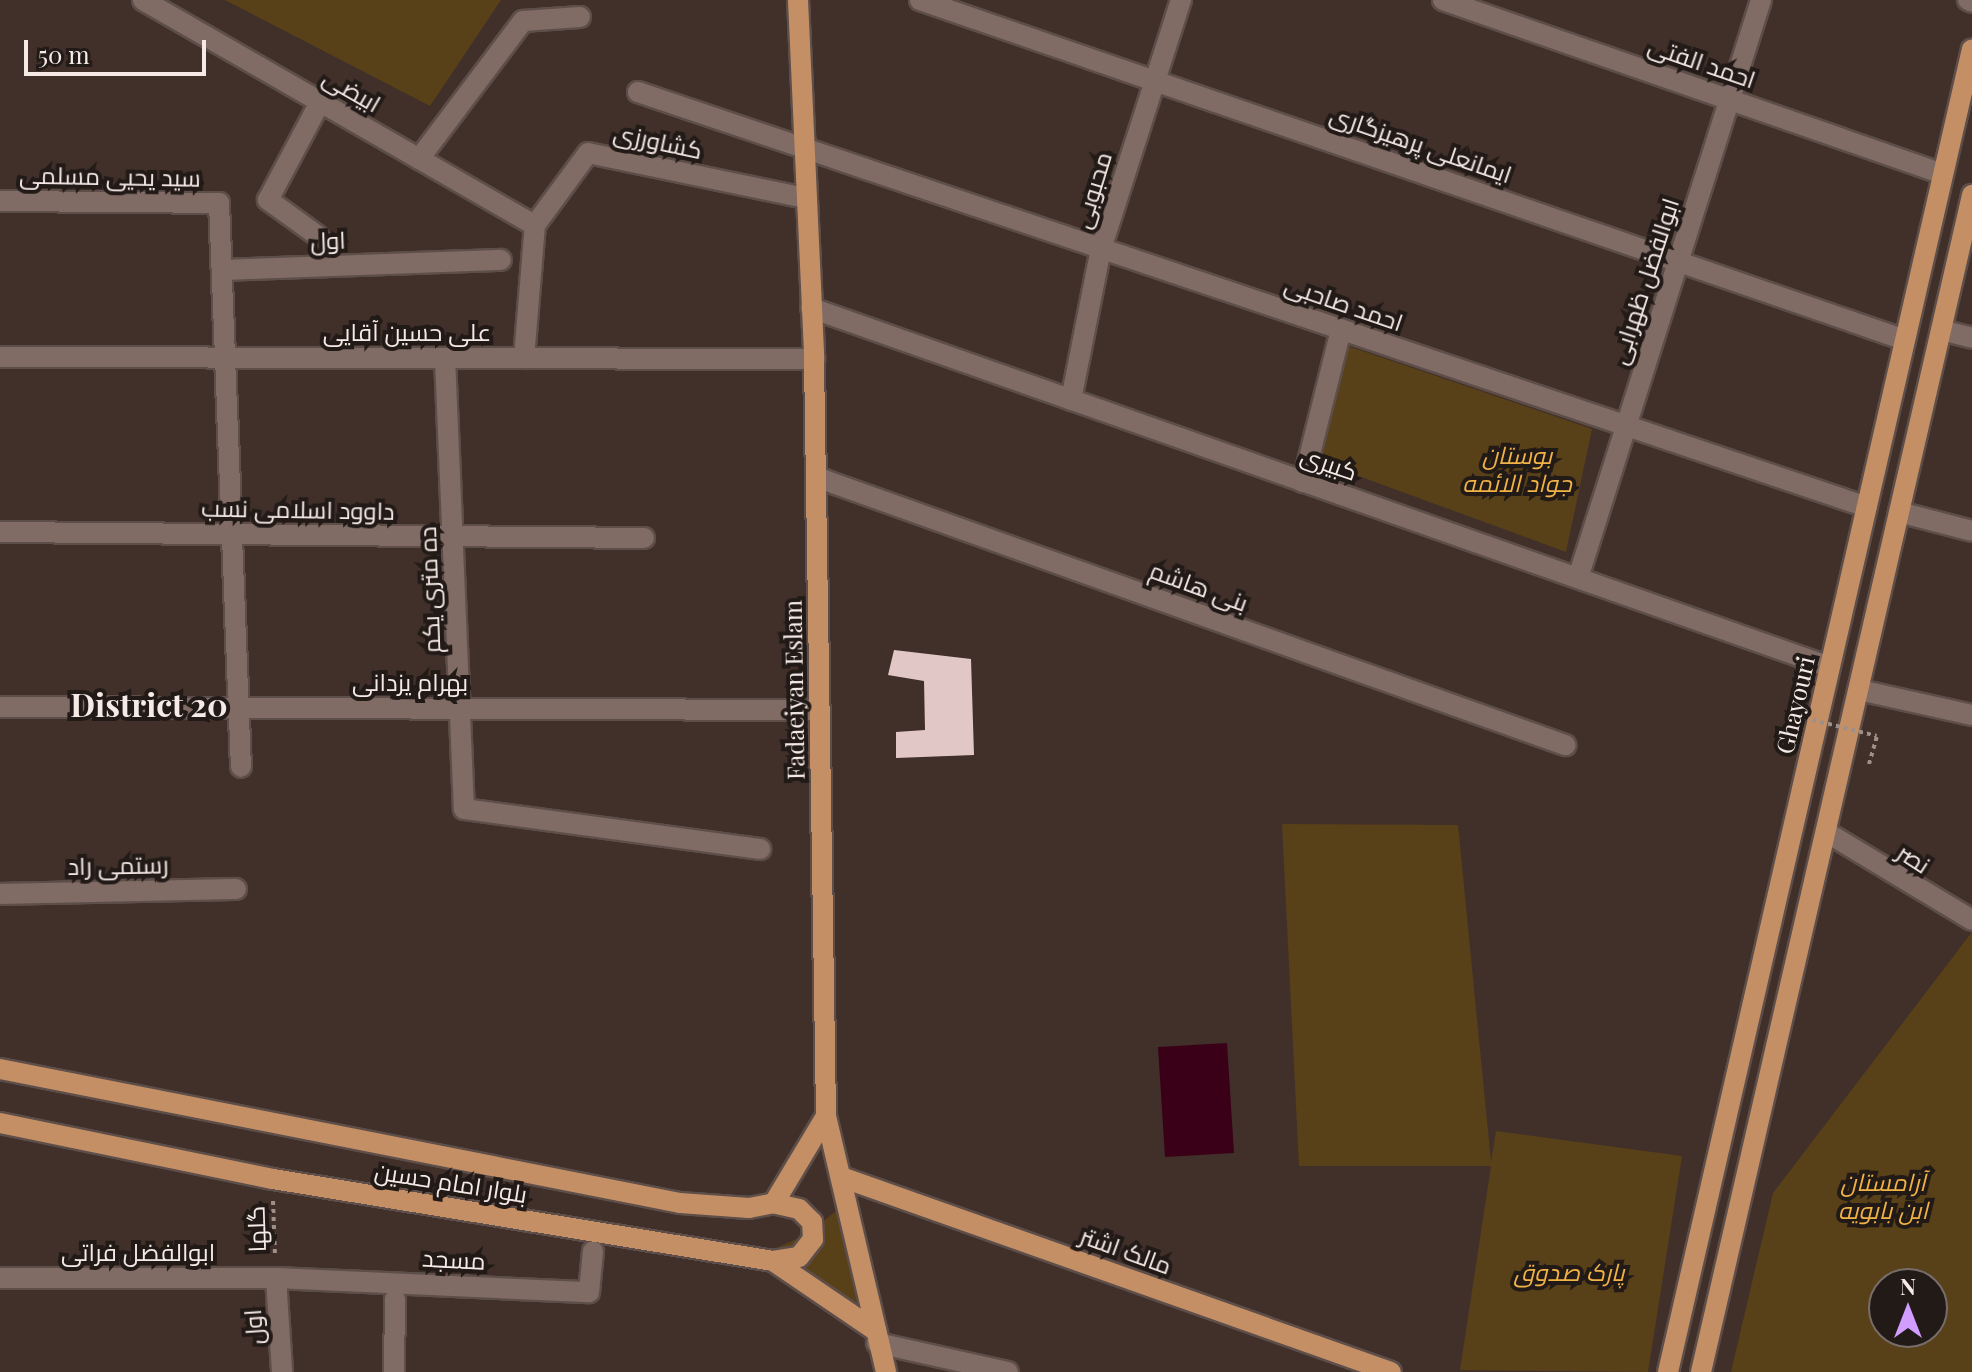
<!DOCTYPE html>
<html>
<head>
<meta charset="utf-8">
<style>
  body { margin:0 }
  #map { position:relative; width:1972px; height:1372px; overflow:hidden; background:#413029; font-family:"Playfair Display",Cairo,serif }
  div>[style] { position:absolute }
  .green>* { inset:0; background:#584019 }
  .water>* { inset:0; background:#390017 }
  .building>* { inset:0; background:#e1c8c6 }
  .path>* { height:4px; margin-top:-2px; transform-origin:0; background:repeating-linear-gradient(90deg,#9d8f89 0 4px,transparent 0 8px) }
  .roads { filter:drop-shadow(2px 0 #5d4e49) drop-shadow(-2px 0 #5d4e49) drop-shadow(0 2px #5d4e49) drop-shadow(0 -2px #5d4e49) }
  .minor>* { height:20px; margin:-10px; padding:0 10px; transform-origin:10px; border-radius:10px; background:#816c65 }
  .major>* { height:20px; margin:-10px; padding:0 10px; transform-origin:10px; border-radius:10px; background:#c58f66 }
  .path-bridge>* { height:4px; margin-top:-2px; transform-origin:0; background:repeating-linear-gradient(90deg,#9d8f89 0 4px,transparent 0 8px) }
  span { translate:-50% -50%; white-space:nowrap; text-align:center; line-height:1.15; -webkit-text-stroke:8px #221a17; paint-order:stroke }
  .street-label { font-size:24px; color:#f6eae6 }
  .park-label { font-size:24px; color:#f1b246; font-style:italic }
  .district-label { font-size:32px; color:#f6eae6; font-weight:700 }
  .north { position:absolute; left:1868px; top:1268px; width:80px; height:80px; box-sizing:border-box; background:#221a17; border:2px solid #776d6a; border-radius:50%; rotate:0deg; font-size:22px; font-weight:700; line-height:32px; text-align:center; color:#f6eae6 }
  .north::after { content:''; display:block; margin:auto; width:28px; height:36px; background:#d19dfe; clip-path:polygon(50% 0,100% 100%,50% 72%,0 100%) }
  .scale { position:absolute; left:24px; top:40px; width:182px; height:36px; box-sizing:border-box; border:4px solid #f6eae6; border-top:0; padding-left:10px; font-size:24px; line-height:28px; white-space:nowrap; color:#f6eae6; -webkit-text-stroke:6px #221a17; paint-order:stroke }
</style>
</head>
<body>
<div id="map">
  <div class="green">
    <div style="clip-path:polygon(225px 0,501px 0,430px 106px)"></div>
    <div style="clip-path:polygon(1345px 345px,1592px 429px,1566px 552px,1315px 460px)"></div>
    <div style="clip-path:polygon(1282px 824px,1458px 825px,1491px 1162px,1496px 1131px,1682px 1156px,1648px 1372px,1460px 1370px,1491px 1166px,1299px 1166px)"></div>
    <div style="clip-path:polygon(evenodd,1972px 932px,1972px 1372px,1731px 1372px,1773px 1193px,1972px 932px,1884px 1284px,1932px 1284px,1932px 1332px,1884px 1332px,1884px 1284px)"></div>
    <div style="clip-path:polygon(839px 1209px,859px 1303px,757px 1257px,805px 1235px)"></div>
  </div>
  <div class="water">
    <div style="clip-path:polygon(1227px 1043px,1234px 1153px,1165px 1157px,1158px 1047px)"></div>
  </div>
  <div class="building">
    <div style="clip-path:polygon(894px 650px,971px 659px,974px 755px,896px 758px,896px 732px,925px 730px,924px 681px,888px 675px)"></div>
  </div>
  <div class="path">
    <div style="left:1869px;top:764px;width:29px;rotate:-74deg"></div>
    <div style="left:273px;top:1201px;width:55px;rotate:87.9deg"></div>
  </div>
  <div class="roads">
    <div class="minor">
      <div style="left:143px;top:0;width:452px;rotate:29.9deg"></div>
      <div style="left:920px;top:0;width:1042px;rotate:19.04deg"></div>
      <div style="left:1443px;top:0;width:529px;rotate:19.19deg"></div>
      <div style="left:1968px;top:0;width:4px;rotate:27deg"></div>
      <div style="left:638px;top:92px;width:1297px;rotate:18.66deg"></div>
      <div style="left:419px;top:159px;width:173px;rotate:-53deg"></div>
      <div style="left:523px;top:21px;width:57px;rotate:-4deg"></div>
      <div style="left:0;top:201px;width:219px;rotate:0.5deg"></div>
      <div style="left:219px;top:203px;width:564px;rotate:87.77deg"></div>
      <div style="left:535px;top:225px;width:89px;rotate:-53.6deg"></div>
      <div style="left:588px;top:153px;width:223px;rotate:11.7deg"></div>
      <div style="left:318px;top:236px;width:62px;rotate:-144.2deg"></div>
      <div style="left:268px;top:200px;width:111px;rotate:-62deg"></div>
      <div style="left:225px;top:270px;width:276px;rotate:-2.1deg"></div>
      <div style="left:811px;top:308px;width:1080px;rotate:19.41deg"></div>
      <div style="left:1941px;top:330px;width:32px;rotate:14deg"></div>
      <div style="left:0;top:357px;width:814px;rotate:0.14deg"></div>
      <div style="left:445px;top:358px;width:451px;rotate:87.6deg"></div>
      <div style="left:464px;top:809px;width:299px;rotate:7.7deg"></div>
      <div style="left:524px;top:358px;width:133px;rotate:-85.3deg"></div>
      <div style="left:1071px;top:400px;width:154px;rotate:-78.8deg"></div>
      <div style="left:1101px;top:249px;width:262px;rotate:-72.2deg"></div>
      <div style="left:816px;top:477px;width:796px;rotate:19.69deg"></div>
      <div style="left:1303px;top:482px;width:157px;rotate:-76deg"></div>
      <div style="left:1899px;top:512px;width:75px;rotate:14.6deg"></div>
      <div style="left:0;top:532px;width:644px;rotate:0.53deg"></div>
      <div style="left:1578px;top:578px;width:606px;rotate:-72.43deg"></div>
      <div style="left:1859px;top:690px;width:116px;rotate:12.5deg"></div>
      <div style="left:0;top:707px;width:820px;rotate:0.21deg"></div>
      <div style="left:1826px;top:832px;width:170px;rotate:31.1deg"></div>
      <div style="left:0;top:894px;width:236px;rotate:-1.2deg"></div>
      <div style="left:0;top:1278px;width:276px"></div>
      <div style="left:276px;top:1278px;width:313px;rotate:2.6deg"></div>
      <div style="left:589px;top:1292px;width:41px;rotate:-84.4deg"></div>
      <div style="left:276px;top:1278px;width:94px;rotate:86.3deg"></div>
      <div style="left:877px;top:1343px;width:134px;rotate:12.5deg"></div>
      <div style="left:394px;top:1372px;width:73px;rotate:-89.2deg"></div>
    </div>
    <div class="major">
      <div style="left:798px;top:0;width:359px;rotate:87.4deg"></div>
      <div style="left:814px;top:359px;width:757px;rotate:89.09deg"></div>
      <div style="left:826px;top:1116px;width:263px;rotate:76.8deg"></div>
      <div style="left:0;top:1069px;width:693px;rotate:11.15deg"></div>
      <div style="left:680px;top:1203px;width:69px;rotate:4.1deg"></div>
      <div style="left:749px;top:1208px;width:25px;rotate:-11deg"></div>
      <div style="left:774px;top:1203px;width:101px;rotate:-59.1deg"></div>
      <div style="left:0;top:1123px;width:279px;rotate:11.6deg"></div>
      <div style="left:273px;top:1179px;width:507px;rotate:9.31deg"></div>
      <div style="left:773px;top:1261px;width:125px;rotate:34.2deg"></div>
      <div style="left:844px;top:1178px;width:580px;rotate:19.53deg"></div>
      <div style="left:773px;top:1261px;width:26px;rotate:-9deg"></div>
      <div style="left:799px;top:1257px;width:23px;rotate:-52deg"></div>
      <div style="left:813px;top:1239px;width:17px;rotate:-93deg"></div>
      <div style="left:812px;top:1222px;width:18px;rotate:-135deg"></div>
      <div style="left:799px;top:1209px;width:26px;rotate:-167deg"></div>
      <div style="left:1668px;top:1372px;width:1357px;rotate:-77.06deg"></div>
      <div style="left:1701px;top:1372px;width:1208px;rotate:-77.03deg"></div>
    </div>
  </div>
  <div class="path-bridge">
    <div style="left:1797px;top:716px;width:82px;rotate:14deg"></div>
  </div>
  <div class="street-label">
    <span style="left:1702px;top:62px;rotate:19deg">احمد الفتی</span>
    <span style="left:352px;top:90px;rotate:30deg">ابیضی</span>
    <span style="left:658px;top:141px;rotate:12deg">کشاورزی</span>
    <span style="left:1421px;top:144px;rotate:19deg">ایمانعلی پرهیزگاری</span>
    <span style="left:110px;top:176px;rotate:1deg">سید یحیی مسلمی</span>
    <span style="left:1092px;top:190px;rotate:-73deg">محبوبی</span>
    <span style="left:328px;top:240px;rotate:-2deg">اول</span>
    <span style="left:1644px;top:281px;rotate:-72deg">ابوالفضل ظهرابی</span>
    <span style="left:1344px;top:303px;rotate:19deg">احمد صاحبی</span>
    <span style="left:407px;top:332px">علی حسین آقایی</span>
    <span style="left:1329px;top:463px;rotate:19deg">کبیری</span>
    <span style="left:298px;top:509px;rotate:1deg">داوود اسلامی نسب</span>
    <span style="left:1199px;top:586px;rotate:20deg">بنی هاشم</span>
    <span style="left:429px;top:590px;rotate:-92deg">ده متری یکم</span>
    <span style="left:410px;top:682px">بهرام یزدانی</span>
    <span style="left:794px;top:690px;rotate:-91deg">Fadaeiyan Eslam</span>
    <span style="left:1795px;top:705px;rotate:-77deg">Ghayouri</span>
    <span style="left:1914px;top:858px;rotate:33deg">نصر</span>
    <span style="left:118px;top:865px;rotate:-1deg">رستمی راد</span>
    <span style="left:451px;top:1182px;rotate:9deg">بلوار امام حسین</span>
    <span style="left:256px;top:1229px;rotate:-92deg">گلها</span>
    <span style="left:1126px;top:1250px;rotate:20deg">مالک اشتر</span>
    <span style="left:138px;top:1252px">ابوالفضل فراتی</span>
    <span style="left:454px;top:1259px;rotate:3deg">مسجد</span>
    <span style="left:253px;top:1327px;rotate:-94deg">اول</span>
  </div>
  <div class="park-label">
    <span style="left:1517px;top:469px">بوستان<br>جواد الائمه</span>
    <span style="left:1883px;top:1196px">آرامستان<br>ابن بابویه</span>
    <span style="left:1569px;top:1272px">پارک صدوق</span>
  </div>
  <div class="district-label">
    <span style="left:149px;top:704px">District 20</span>
  </div>
  <div class="north">N</div>
  <div class="scale">50 m</div>
</div>
</body>
</html>
